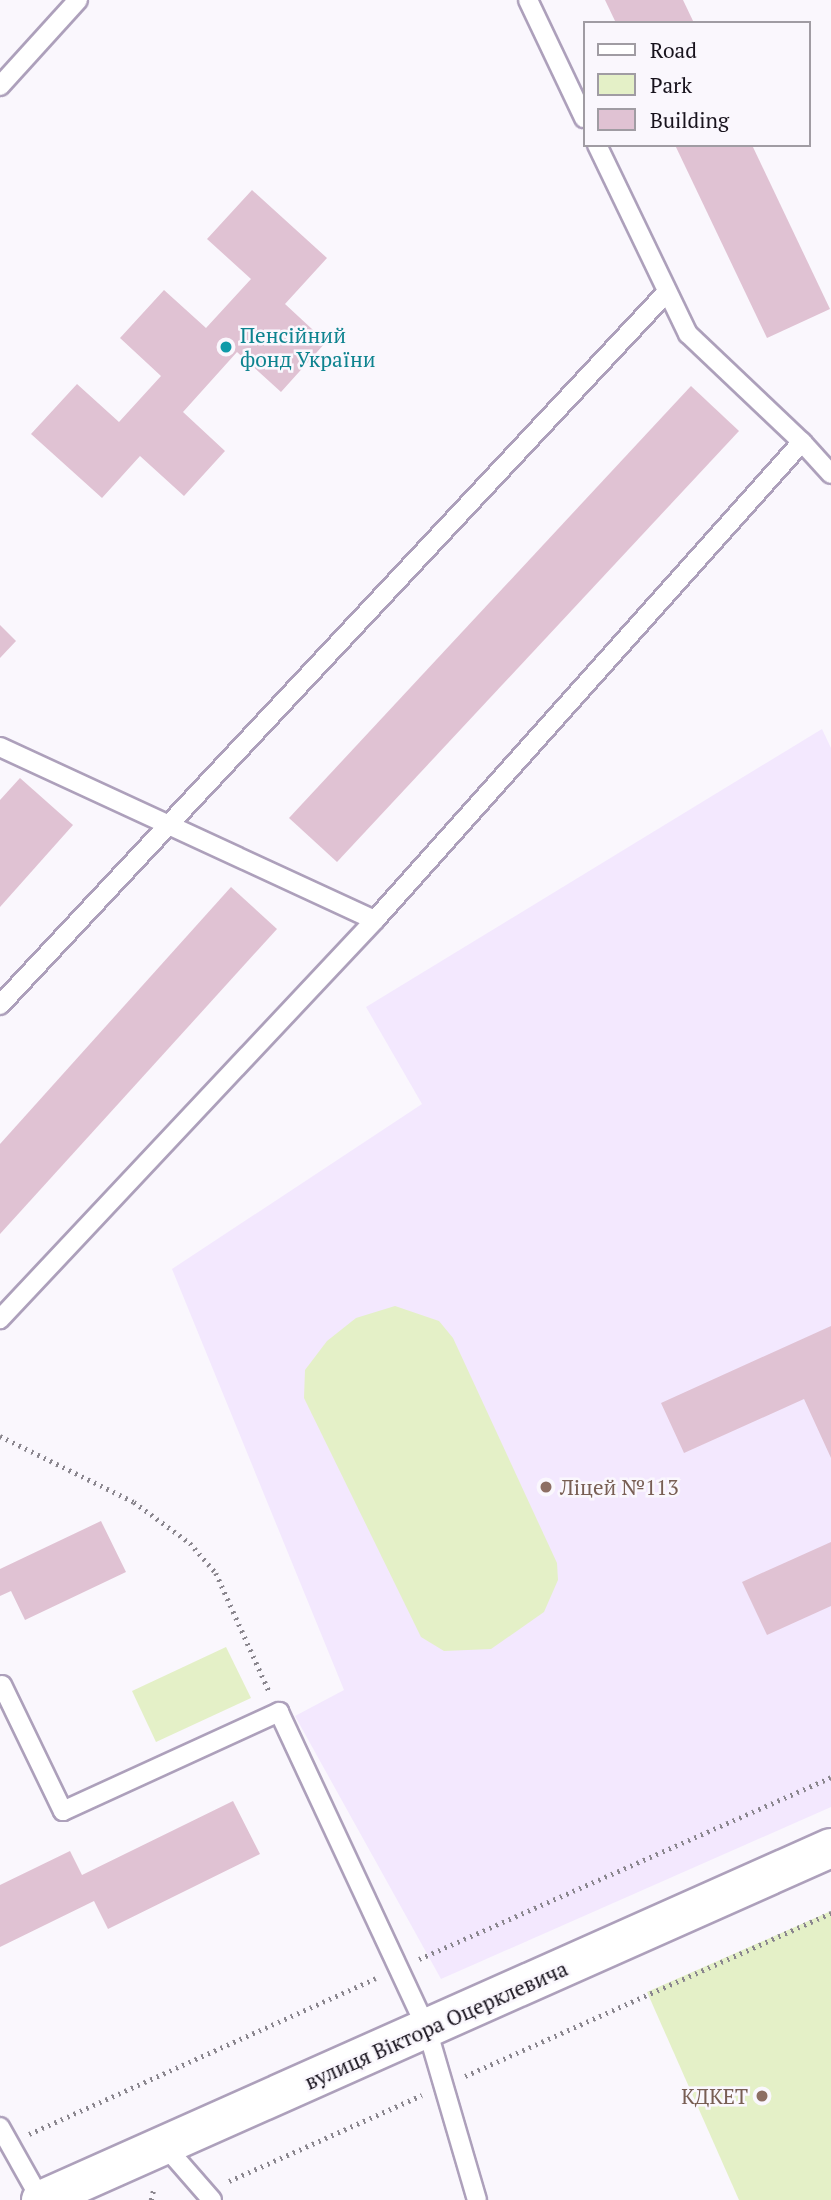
<!DOCTYPE html>
<html>
<head>
<meta charset="utf-8">
<style>
  body { margin:0 }
  #map { position:relative; width:831px; height:2200px; overflow:hidden; background:#faf7fd; font-family:"PT Serif",serif }
  div>[style] { position:absolute }
  .built>* { inset:0; background:#f3e8fe }
  .green>* { inset:0; background:#e4f0c7 }
  .building>* { inset:0; background:#e0c2d3 }
  .path>* { height:4.5px; margin-top:-2.25px; transform-origin:0; background:repeating-linear-gradient(90deg,#8a868e 0 2px,transparent 0 7px) }
  .roads { filter:drop-shadow(2px 0 #ada0bb) drop-shadow(-2px 0 #ada0bb) drop-shadow(0 2px #ada0bb) drop-shadow(0 -2px #ada0bb) }
  .service>* { height:18px; margin:-9px; padding:0 9px; transform-origin:9px; border-radius:9px; background:#fff }
  .tertiary>* { height:38px; margin:-19px; padding:0 19px; transform-origin:19px; border-radius:19px; background:#fff }
  .dots>* { width:19px; height:19px; translate:-50% -50%; box-sizing:border-box; border:4px solid #faf7fd; border-radius:50% }
  span { translate:-50% -50%; white-space:nowrap; text-align:center; line-height:1.15; -webkit-text-stroke:5px #faf7fd; paint-order:stroke }
  .culture-label { font-size:21px; color:#0d838f }
  .left { translate:0 -50%; text-align:left }
  .education-label { font-size:21px; color:#785e54 }
  .right { translate:-100% -50%; text-align:right }
  .street-label { font-size:21px; color:#18131d }
  .legend { position:absolute; left:583px; top:21px; width:228px; height:126px; box-sizing:border-box; background:#faf7fd; border:2px solid #a09ca3; margin:0; padding:9px 12px; list-style:none; font-size:21px; color:#18131d }
  .legend li { display:flex; align-items:center; gap:14px; height:35px }
  .legend b { width:35px; border:2px solid #a09ca3 }
</style>
</head>
<body>
<div id="map">
  <div class="built">
    <div style="clip-path:polygon(822px 729px,831px 748px,831px 1807px,441px 1979px,295px 1716px,344px 1690px,172px 1269px,422px 1104px,366px 1007px)"></div>
  </div>
  <div class="green">
    <div style="clip-path:polygon(395px 1306px,439px 1321px,453px 1338px,557px 1563px,558px 1580px,544px 1612px,491px 1649px,444px 1651px,421px 1637px,304px 1398px,305px 1370px,327px 1341px,356px 1318px)"></div>
    <div style="clip-path:polygon(226px 1647px,251px 1698px,156px 1742px,132px 1691px)"></div>
    <div style="clip-path:polygon(831px 1911px,831px 2200px,739px 2200px,647px 1992px)"></div>
  </div>
  <div class="building">
    <div style="clip-path:polygon(605px 0,683px 0,694px 23px,616px 23px)"></div>
    <div style="clip-path:polygon(675px 145px,752px 145px,830px 309px,767px 338px)"></div>
    <div style="clip-path:polygon(252px 190px,327px 258px,285px 304px,326px 342px,281px 392px,237px 352px,183px 412px,225px 451px,184px 496px,140px 456px,102px 498px,31px 434px,77px 384px,119px 422px,161px 376px,120px 338px,164px 290px,206px 328px,251px 279px,207px 239px)"></div>
    <div style="clip-path:polygon(691px 386px,739px 431px,337px 862px,289px 818px)"></div>
    <div style="clip-path:polygon(0 625px,16px 641px,0 658px)"></div>
    <div style="clip-path:polygon(20px 778px,73px 825px,0 907px,0 800px)"></div>
    <div style="clip-path:polygon(231px 887px,277px 929px,0 1234px,0 1144px)"></div>
    <div style="clip-path:polygon(831px 1326px,831px 1458px,804px 1399px,684px 1453px,661px 1403px)"></div>
    <div style="clip-path:polygon(101px 1521px,126px 1572px,25px 1620px,11px 1591px,0 1596px,0 1569px)"></div>
    <div style="clip-path:polygon(831px 1542px,831px 1606px,767px 1635px,742px 1582px)"></div>
    <div style="clip-path:polygon(233px 1801px,260px 1854px,108px 1929px,94px 1901px,0 1947px,0 1885px,70px 1851px,82px 1875px)"></div>
  </div>
  <div class="path">
    <div style="left:0;top:1436px;width:149px;rotate:26.2deg"></div>
    <div style="left:134px;top:1502px;width:69px;rotate:36.2deg"></div>
    <div style="left:190px;top:1543px;width:40px;rotate:49deg"></div>
    <div style="left:216px;top:1573px;width:129px;rotate:65.8deg"></div>
    <div style="left:419px;top:1959px;width:450px;rotate:-23.8deg"></div>
    <div style="left:465px;top:2076px;width:401px;rotate:-24deg"></div>
    <div style="left:29px;top:2134px;width:380px;rotate:-24.2deg"></div>
    <div style="left:229px;top:2181px;width:211px;rotate:-24deg"></div>
    <div style="left:151px;top:2200px;width:13px;rotate:-77deg"></div>
  </div>
  <div class="roads">
    <div class="service">
      <div style="left:528px;top:0;width:131px;rotate:64.6deg"></div>
      <div style="left:0;top:86px;width:116px;rotate:-47.8deg"></div>
      <div style="left:802px;top:442px;width:43px;rotate:47.8deg"></div>
      <div style="left:0;top:747px;width:413px;rotate:24.8deg"></div>
      <div style="left:375px;top:920px;width:548px;rotate:133.22deg"></div>
      <div style="left:375px;top:920px;width:641px;rotate:-48.23deg"></div>
      <div style="left:802px;top:442px;width:157px;rotate:-136.5deg"></div>
      <div style="left:688px;top:334px;width:210px;rotate:-115.7deg"></div>
      <div style="left:0;top:1005px;width:976px;rotate:-46.91deg"></div>
      <div style="left:2px;top:1685px;width:140px;rotate:64.2deg"></div>
      <div style="left:63px;top:1811px;width:238px;rotate:-24.6deg"></div>
      <div style="left:279px;top:1712px;width:350px;rotate:65deg"></div>
      <div style="left:427px;top:2029px;width:178px;rotate:73.7deg"></div>
      <div style="left:0;top:2127px;width:84px;rotate:60.7deg"></div>
      <div style="left:164px;top:2145px;width:73px;rotate:48.9deg"></div>
    </div>
    <div class="tertiary">
      <div style="left:41px;top:2200px;width:865px;rotate:-24.02deg"></div>
    </div>
  </div>
  <div class="dots">
    <div style="left:226px;top:347px;background:#0f9aa8"></div>
    <div style="left:546px;top:1487px;background:#8d6e63"></div>
    <div style="left:762px;top:2096px;background:#8d6e63"></div>
  </div>
  <div class="culture-label">
    <span class="left" style="left:240px;top:347px">Пенсійний<br>фонд України</span>
  </div>
  <div class="education-label">
    <span class="left" style="left:560px;top:1487px">Ліцей №113</span>
    <span class="right" style="left:748px;top:2096px">КДКЕТ</span>
  </div>
  <div class="street-label">
    <span style="left:436px;top:2025px;rotate:-24deg">вулиця Віктора Оцерклевича</span>
  </div>
  <ul class="legend">
  <li><b style="height:9px;background:#fff"></b>Road</li>
  <li><b style="height:19px;background:#e4f0c7"></b>Park</li>
  <li><b style="height:19px;background:#e0c2d3"></b>Building</li>
  </ul>
</div>
</body>
</html>
